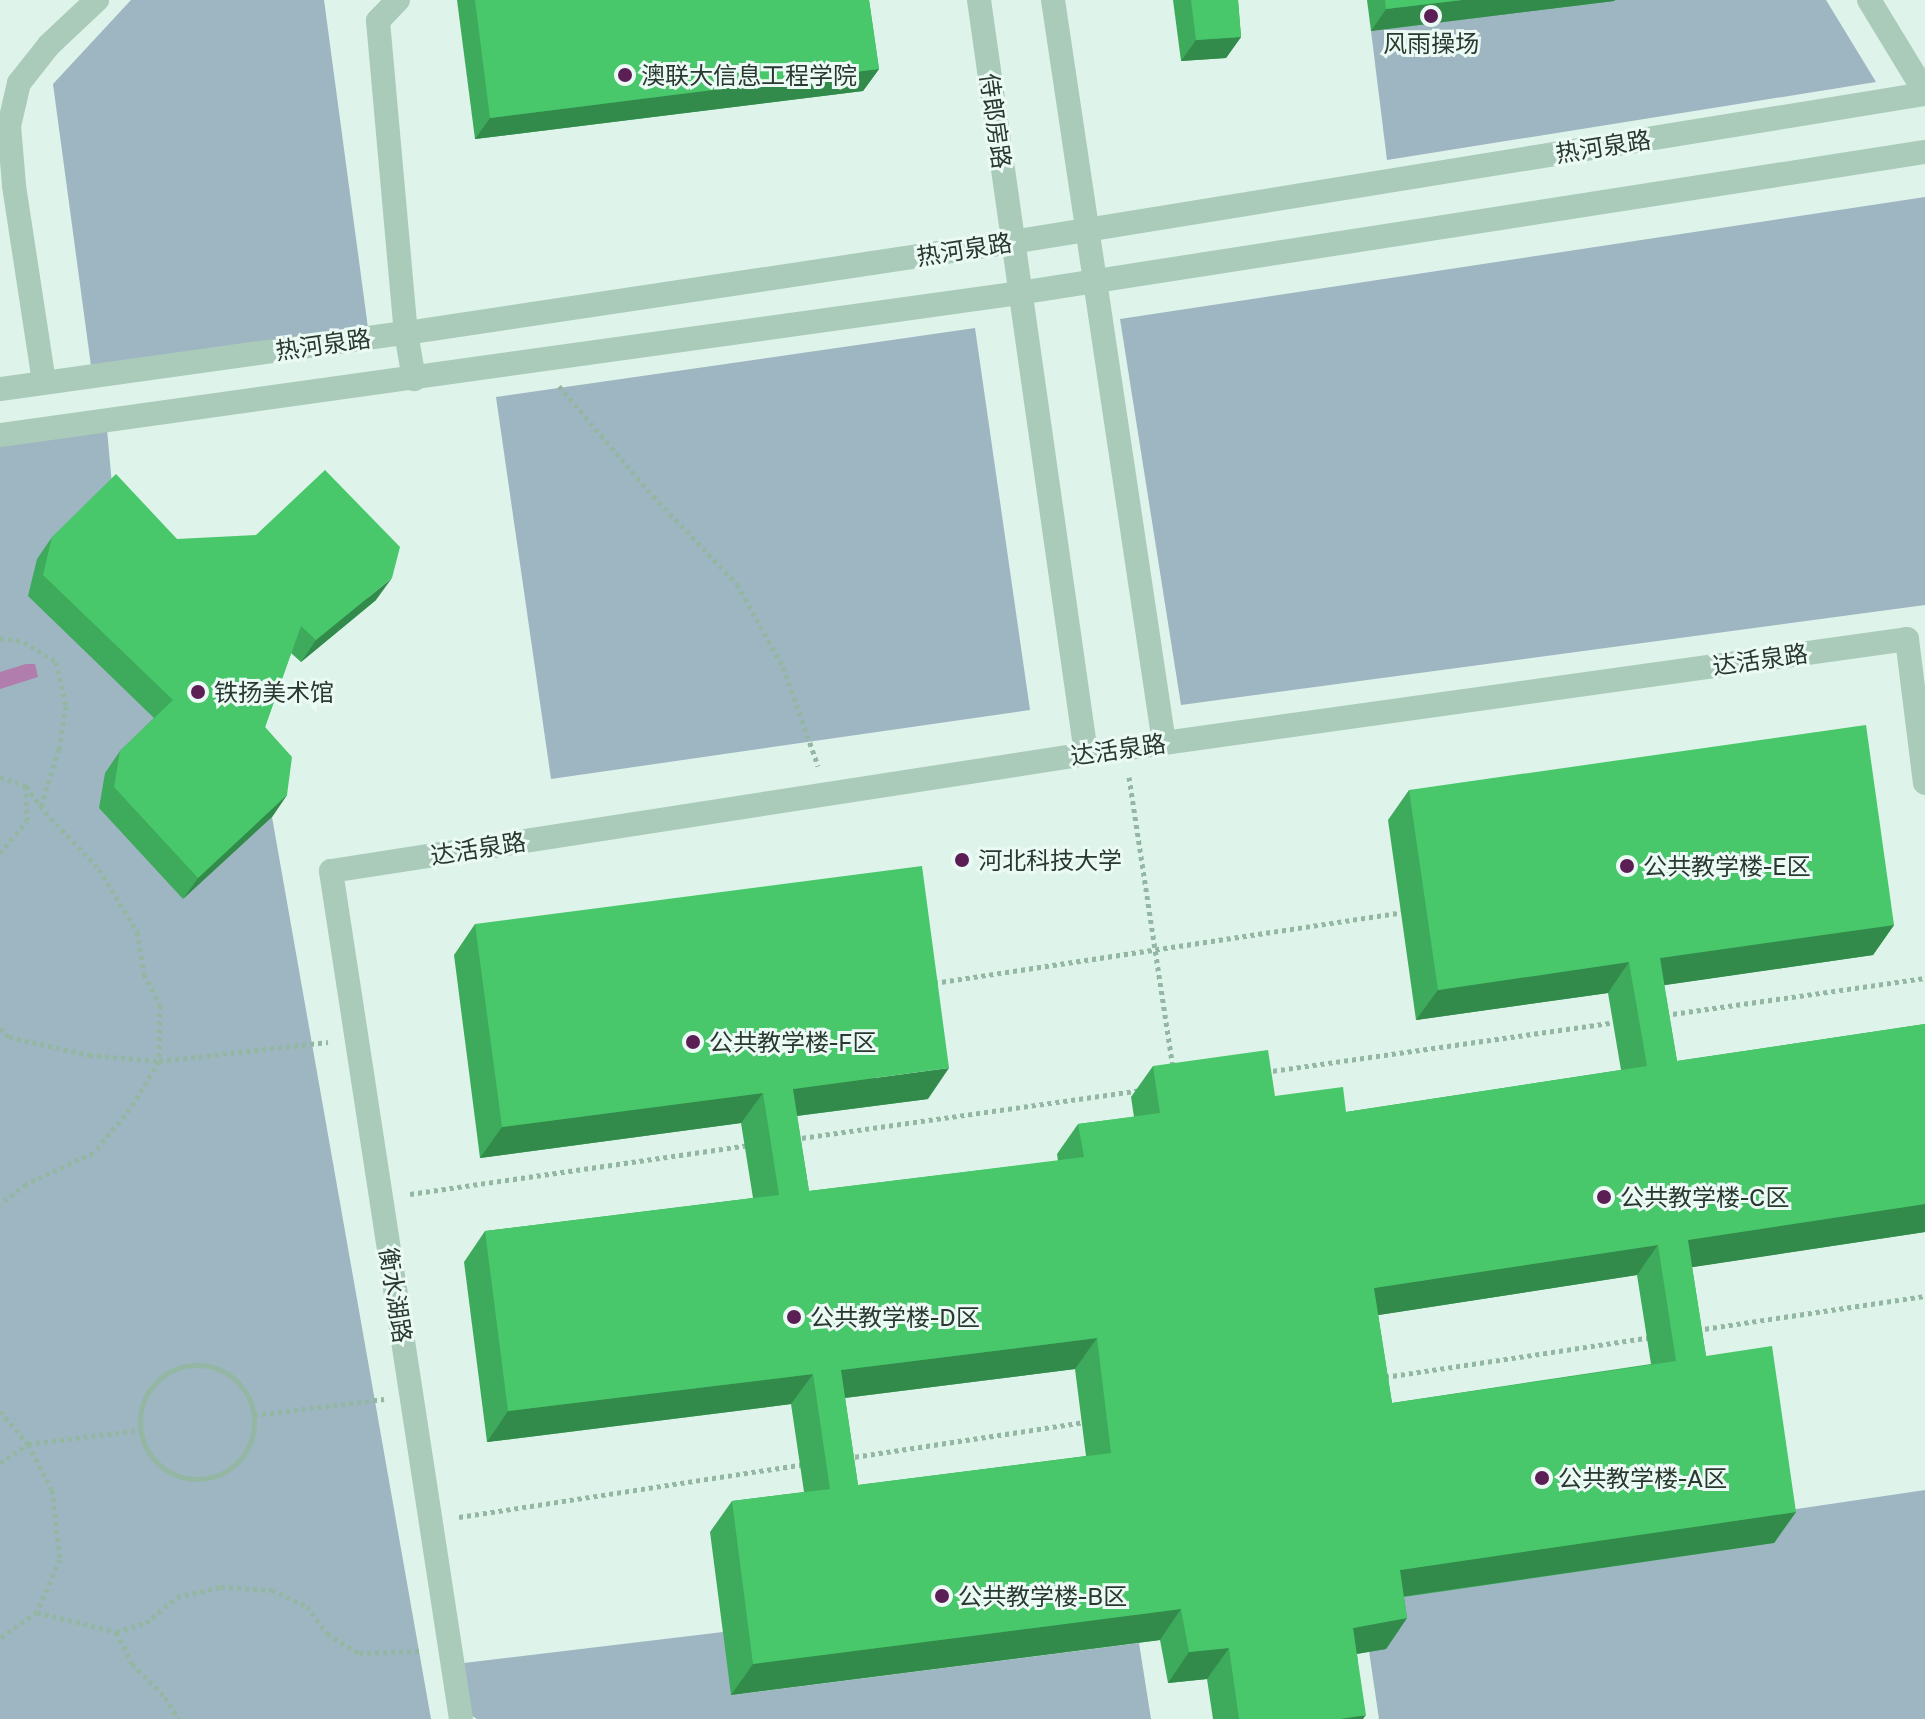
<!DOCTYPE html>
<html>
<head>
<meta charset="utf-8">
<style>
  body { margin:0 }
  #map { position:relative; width:1925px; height:1719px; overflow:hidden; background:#def3ea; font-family:"Golos Text","Noto Sans SC",sans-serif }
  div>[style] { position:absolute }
  .green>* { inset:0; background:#9eb5c2 }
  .water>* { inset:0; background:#b07dad }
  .path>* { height:5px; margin-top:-2.5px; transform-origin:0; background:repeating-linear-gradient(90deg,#94b7a4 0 4px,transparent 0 8px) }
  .path>.ring { margin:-2.5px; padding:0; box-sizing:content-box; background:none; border:5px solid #94b7a4; border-radius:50% }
  .minor>* { height:24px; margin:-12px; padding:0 12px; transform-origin:12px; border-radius:12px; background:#aacbba }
  .wall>* { inset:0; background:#3eab5c }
  .shaded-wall>* { inset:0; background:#328b4b }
  .building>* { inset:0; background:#48c76b }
  .dots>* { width:22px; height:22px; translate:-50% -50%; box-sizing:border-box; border:4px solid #ebfaf4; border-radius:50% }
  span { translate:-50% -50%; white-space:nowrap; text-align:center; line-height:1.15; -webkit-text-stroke:6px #ebfaf4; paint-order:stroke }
  .poi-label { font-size:24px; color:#29392f }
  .left { translate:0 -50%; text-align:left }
  .street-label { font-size:24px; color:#29392f }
</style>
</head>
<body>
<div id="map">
  <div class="green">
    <div style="clip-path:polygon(131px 0,324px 0,368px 328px,91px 366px,53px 84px)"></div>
    <div style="clip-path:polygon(1614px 0,1826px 0,1876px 82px,1387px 160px,1371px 31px)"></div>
    <div style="clip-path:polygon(1925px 197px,1925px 605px,1181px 705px,1120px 319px)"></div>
    <div style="clip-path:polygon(975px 328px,1030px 710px,551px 779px,496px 397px)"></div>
    <div style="clip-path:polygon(107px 429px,112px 485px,157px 722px,183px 899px,272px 817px,431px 1719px,0 1719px,0 444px)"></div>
    <div style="clip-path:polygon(1925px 1490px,1925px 1719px,1379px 1719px,1369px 1651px,1378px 1600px,1774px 1543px,1770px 1513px)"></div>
    <div style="clip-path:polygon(723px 1632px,732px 1695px,1139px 1643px,1151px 1719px,477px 1719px,472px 1716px,464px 1663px)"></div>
  </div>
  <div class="water">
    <div style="clip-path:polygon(26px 664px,35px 664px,38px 677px,0 689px,0 672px)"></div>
  </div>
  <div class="path">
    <div style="left:559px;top:386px;width:145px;rotate:49.5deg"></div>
    <div style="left:653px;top:496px;width:122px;rotate:46.3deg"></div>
    <div style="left:737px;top:584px;width:95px;rotate:61deg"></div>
    <div style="left:783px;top:667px;width:105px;rotate:70.5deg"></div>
    <div style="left:0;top:638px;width:24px;rotate:9deg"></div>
    <div style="left:24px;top:642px;width:38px;rotate:32deg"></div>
    <div style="left:56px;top:662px;width:45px;rotate:77.2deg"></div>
    <div style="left:66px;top:706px;width:44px;rotate:99.2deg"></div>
    <div style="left:59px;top:749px;width:60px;rotate:107.5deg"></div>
    <div style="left:0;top:777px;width:28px;rotate:19deg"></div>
    <div style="left:26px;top:786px;width:32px;rotate:54deg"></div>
    <div style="left:45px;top:812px;width:79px;rotate:46.5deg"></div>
    <div style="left:99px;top:869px;width:74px;rotate:58.9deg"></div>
    <div style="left:137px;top:932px;width:43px;rotate:80.5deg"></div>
    <div style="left:144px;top:974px;width:35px;rotate:63deg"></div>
    <div style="left:160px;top:1005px;width:56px;rotate:91deg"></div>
    <div style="left:159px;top:1061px;width:56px;rotate:121.1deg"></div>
    <div style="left:130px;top:1109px;width:57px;rotate:130.1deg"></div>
    <div style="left:93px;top:1153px;width:74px;rotate:155.2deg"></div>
    <div style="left:26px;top:1184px;width:33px;rotate:142deg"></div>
    <div style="left:1129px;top:777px;width:294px;rotate:81.4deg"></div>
    <div style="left:0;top:853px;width:42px;rotate:-49.8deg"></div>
    <div style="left:27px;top:821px;width:33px;rotate:-92deg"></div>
    <div style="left:934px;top:983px;width:472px;rotate:-8.6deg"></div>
    <div style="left:1665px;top:1015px;width:263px;rotate:-8.1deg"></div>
    <div style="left:0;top:1028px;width:13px;rotate:45deg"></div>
    <div style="left:9px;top:1037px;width:82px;rotate:12.7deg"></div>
    <div style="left:89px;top:1055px;width:70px;rotate:4.9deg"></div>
    <div style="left:159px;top:1061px;width:170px;rotate:-6.4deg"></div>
    <div style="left:1265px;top:1072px;width:355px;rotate:-8.1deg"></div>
    <div style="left:794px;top:1139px;width:350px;rotate:-8deg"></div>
    <div style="left:410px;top:1194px;width:343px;rotate:-8.2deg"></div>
    <div style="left:1697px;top:1330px;width:231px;rotate:-8.5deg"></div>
    <div class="ring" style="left:140px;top:1365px;width:109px;height:109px"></div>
    <div style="left:1385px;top:1377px;width:270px;rotate:-8.5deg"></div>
    <div style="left:0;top:1411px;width:43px;rotate:49.7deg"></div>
    <div style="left:28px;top:1444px;width:52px;rotate:62.4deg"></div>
    <div style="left:52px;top:1490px;width:69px;rotate:83.4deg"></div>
    <div style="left:60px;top:1559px;width:58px;rotate:113.5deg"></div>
    <div style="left:37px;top:1612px;width:45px;rotate:144.9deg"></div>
    <div style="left:254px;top:1415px;width:131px;rotate:-7deg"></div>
    <div style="left:847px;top:1458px;width:242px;rotate:-8.6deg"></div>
    <div style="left:0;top:1463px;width:34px;rotate:-34deg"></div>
    <div style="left:28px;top:1444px;width:113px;rotate:-7.1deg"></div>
    <div style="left:459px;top:1517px;width:351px;rotate:-8.7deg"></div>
    <div style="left:37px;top:1612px;width:81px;rotate:14.2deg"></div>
    <div style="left:116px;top:1632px;width:36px;rotate:63deg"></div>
    <div style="left:132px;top:1664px;width:47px;rotate:45deg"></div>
    <div style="left:165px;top:1697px;width:26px;rotate:59deg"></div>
    <div style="left:116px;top:1632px;width:31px;rotate:-17deg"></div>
    <div style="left:146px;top:1623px;width:40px;rotate:-40deg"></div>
    <div style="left:177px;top:1597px;width:45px;rotate:-12.8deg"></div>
    <div style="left:221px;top:1587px;width:51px;rotate:3.4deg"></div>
    <div style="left:272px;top:1590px;width:38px;rotate:25deg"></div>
    <div style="left:307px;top:1606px;width:34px;rotate:54deg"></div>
    <div style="left:327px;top:1634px;width:37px;rotate:31deg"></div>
    <div style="left:359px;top:1653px;width:64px;rotate:-1.8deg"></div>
  </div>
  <div class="minor">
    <div style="left:398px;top:0;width:29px;rotate:134deg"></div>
    <div style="left:378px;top:21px;width:313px;rotate:84.9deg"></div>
    <div style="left:406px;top:333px;width:47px;rotate:80.1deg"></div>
    <div style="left:979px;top:0;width:762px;rotate:81.92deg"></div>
    <div style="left:1053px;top:0;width:751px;rotate:81.5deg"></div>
    <div style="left:1869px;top:0;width:108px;rotate:58.7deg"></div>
    <div style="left:44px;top:382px;width:199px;rotate:-98.7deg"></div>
    <div style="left:14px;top:185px;width:59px;rotate:-94.8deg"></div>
    <div style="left:9px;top:126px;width:44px;rotate:-76.9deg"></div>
    <div style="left:19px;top:83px;width:48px;rotate:-51.7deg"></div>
    <div style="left:49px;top:45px;width:66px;rotate:-43.2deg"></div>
    <div style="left:0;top:389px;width:410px;rotate:-7.9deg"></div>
    <div style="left:406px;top:333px;width:613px;rotate:-8.54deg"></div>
    <div style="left:1012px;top:242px;width:925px;rotate:-9.21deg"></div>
    <div style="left:0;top:435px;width:1029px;rotate:-7.93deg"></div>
    <div style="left:1019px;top:293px;width:917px;rotate:-8.85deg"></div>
    <div style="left:461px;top:1719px;width:858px;rotate:-98.72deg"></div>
    <div style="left:331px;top:871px;width:764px;rotate:-8.81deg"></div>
    <div style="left:1086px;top:754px;width:829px;rotate:-7.97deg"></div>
    <div style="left:1907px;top:639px;width:145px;rotate:82.9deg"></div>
  </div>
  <div class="wall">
    <div style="clip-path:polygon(457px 0,869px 0,879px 69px,863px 91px,475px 139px)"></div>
    <div style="clip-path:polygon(1173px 0,1238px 0,1241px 37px,1226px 58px,1181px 61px)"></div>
    <div style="clip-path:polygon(1367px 0,1615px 0,1614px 1px,1371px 31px)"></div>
    <div style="clip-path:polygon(52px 537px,177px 539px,376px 600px,301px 662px,291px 653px,265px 727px,287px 795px,272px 817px,183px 899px,99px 808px,105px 773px,120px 751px,154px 718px,28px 596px,37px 559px)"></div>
    <div style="clip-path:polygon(evenodd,1409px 790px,1894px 925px,1873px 955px,1664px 985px,1677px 1061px,1925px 1024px,1925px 1232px,1692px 1267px,1706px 1356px,1796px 1512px,1774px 1543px,1404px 1597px,1407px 1618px,1386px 1649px,1357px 1654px,1363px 1719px,1213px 1719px,1207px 1679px,1168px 1683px,1160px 1640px,731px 1695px,710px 1532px,732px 1501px,804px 1492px,791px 1404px,487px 1442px,464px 1262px,485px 1231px,753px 1198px,741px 1123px,480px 1158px,454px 955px,475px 924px,928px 1099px,797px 1116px,809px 1191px,1058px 1161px,1057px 1154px,1078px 1124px,1134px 1117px,1131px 1097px,1153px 1066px,1275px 1096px,1346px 1112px,1621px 1070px,1608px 993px,1416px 1020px,1388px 820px,1409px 790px,1637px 1275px,1651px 1364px,1392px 1403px,1378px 1315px,1637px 1275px,1409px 790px,1075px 1369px,1086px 1456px,858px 1485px,845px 1398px,1075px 1369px)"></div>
  </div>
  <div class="shaded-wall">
    <div style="clip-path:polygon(1462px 0,1615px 0,1614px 1px,1371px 31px,1386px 9px)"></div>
    <div style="clip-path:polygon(1241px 37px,1226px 58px,1181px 61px,1196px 40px)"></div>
    <div style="clip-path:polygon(879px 69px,863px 91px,475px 139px,490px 118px)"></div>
    <div style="clip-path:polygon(392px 578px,376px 600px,301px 662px,316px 640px)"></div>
    <div style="clip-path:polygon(287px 795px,272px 817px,183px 899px,198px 878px)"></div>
    <div style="clip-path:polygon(1894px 925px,1873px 955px,1638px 989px,1660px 958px)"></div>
    <div style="clip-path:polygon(1629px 962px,1608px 993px,1416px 1020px,1438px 990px)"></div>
    <div style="clip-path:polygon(949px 1068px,928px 1099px,772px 1119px,793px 1089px)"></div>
    <div style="clip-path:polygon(763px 1093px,741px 1123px,480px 1158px,502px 1127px)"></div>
    <div style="clip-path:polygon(1925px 1204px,1925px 1232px,1667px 1271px,1688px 1240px)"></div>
    <div style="clip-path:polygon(1658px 1245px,1637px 1275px,1353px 1319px,1374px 1288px)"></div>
    <div style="clip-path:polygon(1097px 1338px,1075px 1369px,820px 1401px,841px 1370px)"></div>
    <div style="clip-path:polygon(813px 1374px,791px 1404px,487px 1442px,508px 1411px)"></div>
    <div style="clip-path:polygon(1796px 1512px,1774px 1543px,1378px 1600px,1400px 1570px)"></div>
    <div style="clip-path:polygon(1181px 1609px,1160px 1640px,731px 1695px,753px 1664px)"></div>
    <div style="clip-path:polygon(1407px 1618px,1386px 1649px,1331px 1658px,1353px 1628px)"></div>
    <div style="clip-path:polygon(1229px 1648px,1207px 1679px,1168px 1683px,1189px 1652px)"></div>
    <div style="clip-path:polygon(1366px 1715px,1363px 1719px,1340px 1719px)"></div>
  </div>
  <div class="building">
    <div style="clip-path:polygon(475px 0,869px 0,879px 69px,490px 118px)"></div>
    <div style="clip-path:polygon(1191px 0,1238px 0,1241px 37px,1196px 40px)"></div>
    <div style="clip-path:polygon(1385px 0,1462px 0,1386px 9px)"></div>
    <div style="clip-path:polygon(325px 470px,400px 547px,392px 578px,316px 640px,301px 626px,265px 727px,292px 757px,287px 795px,198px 878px,114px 787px,120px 751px,173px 700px,43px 575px,52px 537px,116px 474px,177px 539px,256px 535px)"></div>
    <div style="clip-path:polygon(evenodd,1866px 725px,1894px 925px,1660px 958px,1677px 1061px,1925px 1024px,1925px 1204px,1688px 1240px,1706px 1356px,1772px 1346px,1796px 1512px,1400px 1570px,1407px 1618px,1353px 1628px,1366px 1715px,1340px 1719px,1239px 1719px,1229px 1648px,1189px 1652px,1181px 1609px,753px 1664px,732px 1501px,830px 1489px,813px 1374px,508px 1411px,485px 1231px,779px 1195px,763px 1093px,502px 1127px,475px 924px,922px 866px,949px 1068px,793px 1089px,809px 1191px,1084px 1157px,1078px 1124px,1160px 1113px,1153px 1066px,1268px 1050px,1275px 1096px,1343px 1087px,1346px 1112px,1647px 1066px,1629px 962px,1438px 990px,1409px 790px,1866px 725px,1658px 1245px,1676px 1361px,1392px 1403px,1374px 1288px,1658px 1245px,1866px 725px,1097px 1338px,1111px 1453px,858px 1485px,841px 1370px,1097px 1338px)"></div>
  </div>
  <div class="dots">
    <div style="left:1431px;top:16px;background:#5b1e55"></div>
    <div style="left:625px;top:75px;background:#5b1e55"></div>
    <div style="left:198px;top:692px;background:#5b1e55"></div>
    <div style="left:962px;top:860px;background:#5b1e55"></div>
    <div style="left:1627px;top:866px;background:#5b1e55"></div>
    <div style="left:693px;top:1042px;background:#5b1e55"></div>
    <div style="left:1604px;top:1197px;background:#5b1e55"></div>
    <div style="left:794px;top:1317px;background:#5b1e55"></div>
    <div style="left:1542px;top:1478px;background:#5b1e55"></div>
    <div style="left:942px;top:1596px;background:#5b1e55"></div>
  </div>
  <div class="poi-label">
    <span style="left:1431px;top:43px">风雨操场</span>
    <span class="left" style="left:641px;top:75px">澳联大信息工程学院</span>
    <span class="left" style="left:214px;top:692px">铁扬美术馆</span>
    <span class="left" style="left:978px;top:860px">河北科技大学</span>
    <span class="left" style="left:1643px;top:866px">公共教学楼-E区</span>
    <span class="left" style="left:709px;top:1042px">公共教学楼-F区</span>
    <span class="left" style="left:1620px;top:1197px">公共教学楼-C区</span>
    <span class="left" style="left:810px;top:1317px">公共教学楼-D区</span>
    <span class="left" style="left:1558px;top:1478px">公共教学楼-A区</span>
    <span class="left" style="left:958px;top:1596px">公共教学楼-B区</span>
  </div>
  <div class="street-label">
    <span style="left:996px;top:121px;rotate:82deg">侍郎房路</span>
    <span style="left:1603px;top:146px;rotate:-9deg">热河泉路</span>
    <span style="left:964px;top:249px;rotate:-9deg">热河泉路</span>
    <span style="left:323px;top:344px;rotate:-8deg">热河泉路</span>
    <span style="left:1760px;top:659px;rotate:-8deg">达活泉路</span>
    <span style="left:1118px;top:749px;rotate:-8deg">达活泉路</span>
    <span style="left:478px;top:848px;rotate:-9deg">达活泉路</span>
    <span style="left:396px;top:1295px;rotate:81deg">衡水湖路</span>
  </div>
</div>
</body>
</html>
